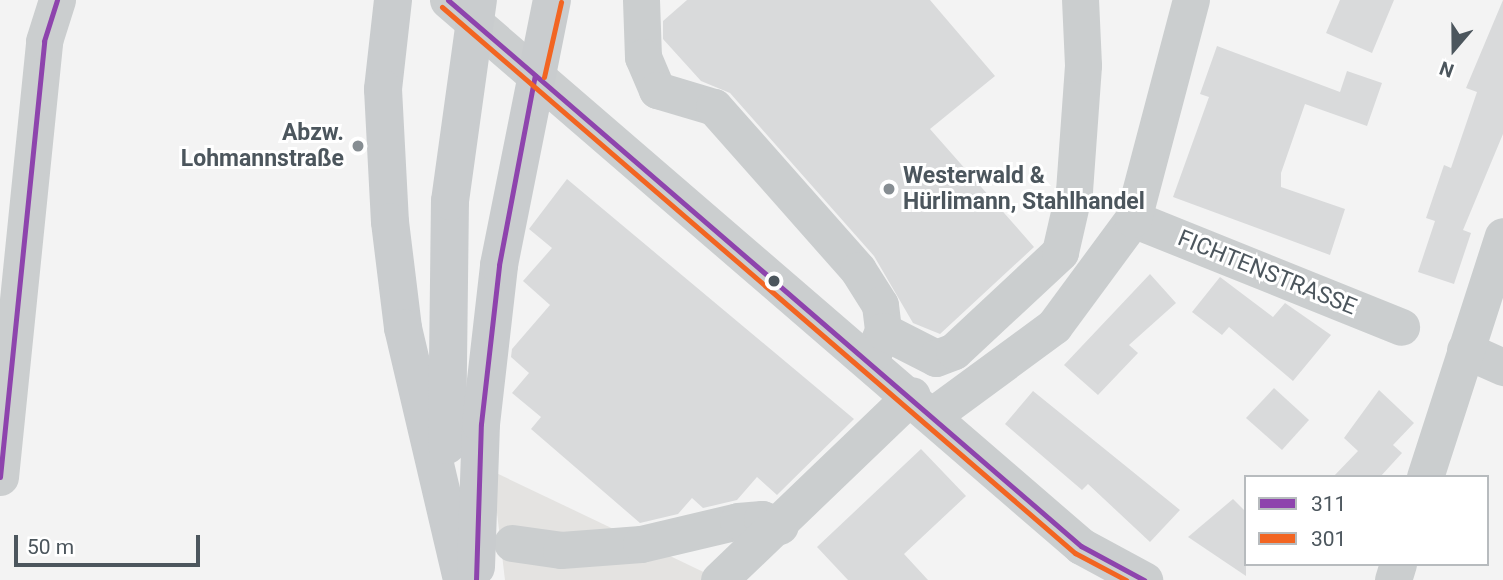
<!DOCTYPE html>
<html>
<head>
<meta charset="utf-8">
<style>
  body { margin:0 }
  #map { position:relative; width:1503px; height:580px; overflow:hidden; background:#f3f3f3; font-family:Roboto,sans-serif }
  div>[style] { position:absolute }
  .commercial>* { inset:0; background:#e4e3e1 }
  .building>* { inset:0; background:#d9dadb }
  .minor>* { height:37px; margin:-18.5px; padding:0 18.5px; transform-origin:18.5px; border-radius:18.5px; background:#cbcecf }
  .major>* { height:38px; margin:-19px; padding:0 19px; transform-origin:19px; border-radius:19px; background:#c9ccce }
  .bus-1>* { height:5px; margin:-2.5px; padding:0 2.5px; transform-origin:2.5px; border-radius:2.5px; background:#8e44ad }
  .bus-2>* { height:5px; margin:-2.5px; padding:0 2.5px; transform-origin:2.5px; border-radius:2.5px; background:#f26522 }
  .dots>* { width:19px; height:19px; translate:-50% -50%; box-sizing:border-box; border:4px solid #fff; border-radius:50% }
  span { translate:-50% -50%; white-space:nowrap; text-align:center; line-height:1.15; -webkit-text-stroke:6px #fff; paint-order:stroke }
  .poi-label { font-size:23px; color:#4c565d; font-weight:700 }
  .right { translate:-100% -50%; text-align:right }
  .left { translate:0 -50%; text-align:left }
  .street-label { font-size:23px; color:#4c565d }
  .legend { position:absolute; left:1244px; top:475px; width:245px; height:91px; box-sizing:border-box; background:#fff; border:2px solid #b7bbbe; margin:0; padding:9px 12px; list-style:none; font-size:21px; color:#4c565d }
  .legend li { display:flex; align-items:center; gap:14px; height:35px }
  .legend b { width:35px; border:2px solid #b7bbbe }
  .north { position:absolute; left:1419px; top:14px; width:70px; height:70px; -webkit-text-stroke:5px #fff; paint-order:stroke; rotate:200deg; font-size:19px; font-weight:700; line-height:28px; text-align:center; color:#4c565d }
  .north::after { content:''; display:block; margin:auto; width:24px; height:32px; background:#4c565d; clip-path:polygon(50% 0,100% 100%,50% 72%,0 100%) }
  .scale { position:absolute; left:14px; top:535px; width:186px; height:32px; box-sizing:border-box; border:4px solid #4c565d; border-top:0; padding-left:9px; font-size:21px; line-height:24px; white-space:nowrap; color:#4c565d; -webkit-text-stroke:5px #fff; paint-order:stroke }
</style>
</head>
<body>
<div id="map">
  <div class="commercial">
    <div style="clip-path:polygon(492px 471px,714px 577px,720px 580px,505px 580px)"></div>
  </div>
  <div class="building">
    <div style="clip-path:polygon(687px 0,930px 0,995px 76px,930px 129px,1034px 247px,940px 334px,913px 323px,874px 256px,730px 93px,701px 81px,663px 39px,663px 21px)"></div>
    <div style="clip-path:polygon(1340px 0,1394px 0,1372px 53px,1326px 33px)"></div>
    <div style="clip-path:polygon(1503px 0,1503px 134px,1463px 230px,1471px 233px,1454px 284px,1418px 272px,1435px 221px,1426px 218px,1444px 165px,1451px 168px,1477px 92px,1466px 88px)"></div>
    <div style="clip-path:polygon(1217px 46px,1340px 92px,1347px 71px,1382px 83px,1367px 126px,1305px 104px,1281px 173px,1281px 187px,1345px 209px,1330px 255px,1173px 197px,1209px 97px,1200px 94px)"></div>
    <div style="clip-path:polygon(567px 179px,854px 419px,777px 495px,757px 477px,737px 500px,703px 508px,692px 498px,678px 514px,640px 523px,531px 429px,541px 417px,512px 393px,529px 373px,511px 357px,512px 349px,550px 305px,523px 281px,552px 248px,529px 229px)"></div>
    <div style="clip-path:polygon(1150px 274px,1176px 303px,1129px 345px,1138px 353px,1098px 395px,1064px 365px)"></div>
    <div style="clip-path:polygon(1220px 277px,1273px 317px,1285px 303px,1331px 335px,1293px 381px,1229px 327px,1222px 335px,1192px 312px)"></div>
    <div style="clip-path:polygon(1274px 388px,1309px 420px,1282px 450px,1246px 418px)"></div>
    <div style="clip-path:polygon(1379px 390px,1414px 423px,1393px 445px,1402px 453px,1380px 477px,1333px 477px,1358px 451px,1344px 438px)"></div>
    <div style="clip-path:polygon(1033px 391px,1180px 510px,1150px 542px,1088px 484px,1082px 490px,1005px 424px)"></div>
    <div style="clip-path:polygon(921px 449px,966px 496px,904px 554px,928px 580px,848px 580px,817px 547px)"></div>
    <div style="clip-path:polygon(1233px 499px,1246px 512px,1246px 576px,1188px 537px)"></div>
  </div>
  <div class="minor">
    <div style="left:448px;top:0;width:836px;rotate:40.78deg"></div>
    <div style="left:1081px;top:546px;width:72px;rotate:28.4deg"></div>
    <div style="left:641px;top:0;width:57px;rotate:88deg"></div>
    <div style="left:643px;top:57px;width:36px;rotate:67deg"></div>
    <div style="left:657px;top:90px;width:59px;rotate:16.6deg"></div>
    <div style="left:714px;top:107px;width:217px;rotate:48.5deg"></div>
    <div style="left:858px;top:270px;width:41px;rotate:57.8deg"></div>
    <div style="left:880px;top:305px;width:26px;rotate:83deg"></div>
    <div style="left:883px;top:331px;width:22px;rotate:114deg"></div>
    <div style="left:1133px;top:219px;width:289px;rotate:21.9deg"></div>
    <div style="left:883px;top:331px;width:59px;rotate:27deg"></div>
    <div style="left:936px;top:358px;width:19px;rotate:-21deg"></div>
    <div style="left:954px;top:351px;width:145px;rotate:-43deg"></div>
    <div style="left:1060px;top:252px;width:63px;rotate:-77.1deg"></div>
    <div style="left:1074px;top:191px;width:126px;rotate:-85.9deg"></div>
    <div style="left:1083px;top:65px;width:65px;rotate:-92.6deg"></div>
    <div style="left:1465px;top:350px;width:42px;rotate:24.1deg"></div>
    <div style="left:933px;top:415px;width:150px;rotate:-36.3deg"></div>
    <div style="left:1054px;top:326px;width:133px;rotate:-53.6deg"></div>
    <div style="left:1133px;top:219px;width:227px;rotate:-75.2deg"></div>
    <div style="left:0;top:477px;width:438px;rotate:-84.2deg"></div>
    <div style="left:44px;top:41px;width:43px;rotate:-72.4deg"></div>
    <div style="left:1425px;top:477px;width:253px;rotate:-72.1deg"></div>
    <div style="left:512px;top:543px;width:49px;rotate:8.1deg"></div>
    <div style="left:561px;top:550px;width:80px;rotate:-4.3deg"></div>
    <div style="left:641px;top:544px;width:100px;rotate:-13.3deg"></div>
    <div style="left:738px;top:521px;width:24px;rotate:-5deg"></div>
    <div style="left:762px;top:519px;width:19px;rotate:21deg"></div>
    <div style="left:719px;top:580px;width:267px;rotate:-43.8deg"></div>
    <div style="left:1393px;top:580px;width:17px;rotate:-73deg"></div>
  </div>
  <div class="major">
    <div style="left:393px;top:0;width:90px;rotate:96.4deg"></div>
    <div style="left:383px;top:89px;width:133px;rotate:87deg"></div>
    <div style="left:390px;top:222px;width:107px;rotate:83deg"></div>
    <div style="left:403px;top:328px;width:259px;rotate:76.8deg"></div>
    <div style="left:447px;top:445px;width:244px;rotate:-89.3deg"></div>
    <div style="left:450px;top:201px;width:203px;rotate:-82.1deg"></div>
    <div style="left:476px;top:567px;width:143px;rotate:-88deg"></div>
    <div style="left:481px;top:424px;width:160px;rotate:-83.5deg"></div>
    <div style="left:499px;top:265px;width:270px;rotate:-78.7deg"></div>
  </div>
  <div class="bus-1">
    <div style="left:448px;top:0;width:836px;rotate:40.78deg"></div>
    <div style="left:1081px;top:546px;width:72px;rotate:28.4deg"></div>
    <div style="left:0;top:477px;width:438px;rotate:-84.2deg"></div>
    <div style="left:44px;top:41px;width:43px;rotate:-72.4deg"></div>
    <div style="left:476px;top:580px;width:156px;rotate:-88.2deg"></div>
    <div style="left:481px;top:424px;width:160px;rotate:-83.5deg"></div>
    <div style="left:499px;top:265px;width:193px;rotate:-79.3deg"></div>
  </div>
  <div class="bus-2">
    <div style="left:442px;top:7px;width:836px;rotate:40.78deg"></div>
    <div style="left:1075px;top:553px;width:58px;rotate:27.9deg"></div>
    <div style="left:544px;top:77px;width:77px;rotate:-77.2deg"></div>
  </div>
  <div class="dots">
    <div style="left:358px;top:146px;background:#868d92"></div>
    <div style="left:889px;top:189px;background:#868d92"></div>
    <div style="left:774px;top:281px;background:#4c565d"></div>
  </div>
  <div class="poi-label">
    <span class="right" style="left:344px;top:146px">Abzw.<br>Lohmannstraße</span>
    <span class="left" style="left:903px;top:189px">Westerwald &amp;<br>Hürlimann, Stahlhandel</span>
  </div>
  <div class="street-label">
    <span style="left:1267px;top:273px;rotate:22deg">FICHTENSTRASSE</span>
  </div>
  <ul class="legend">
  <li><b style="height:9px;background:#8e44ad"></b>311</li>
  <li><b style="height:9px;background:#f26522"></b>301</li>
  </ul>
  <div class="north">N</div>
  <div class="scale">50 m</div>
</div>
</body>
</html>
